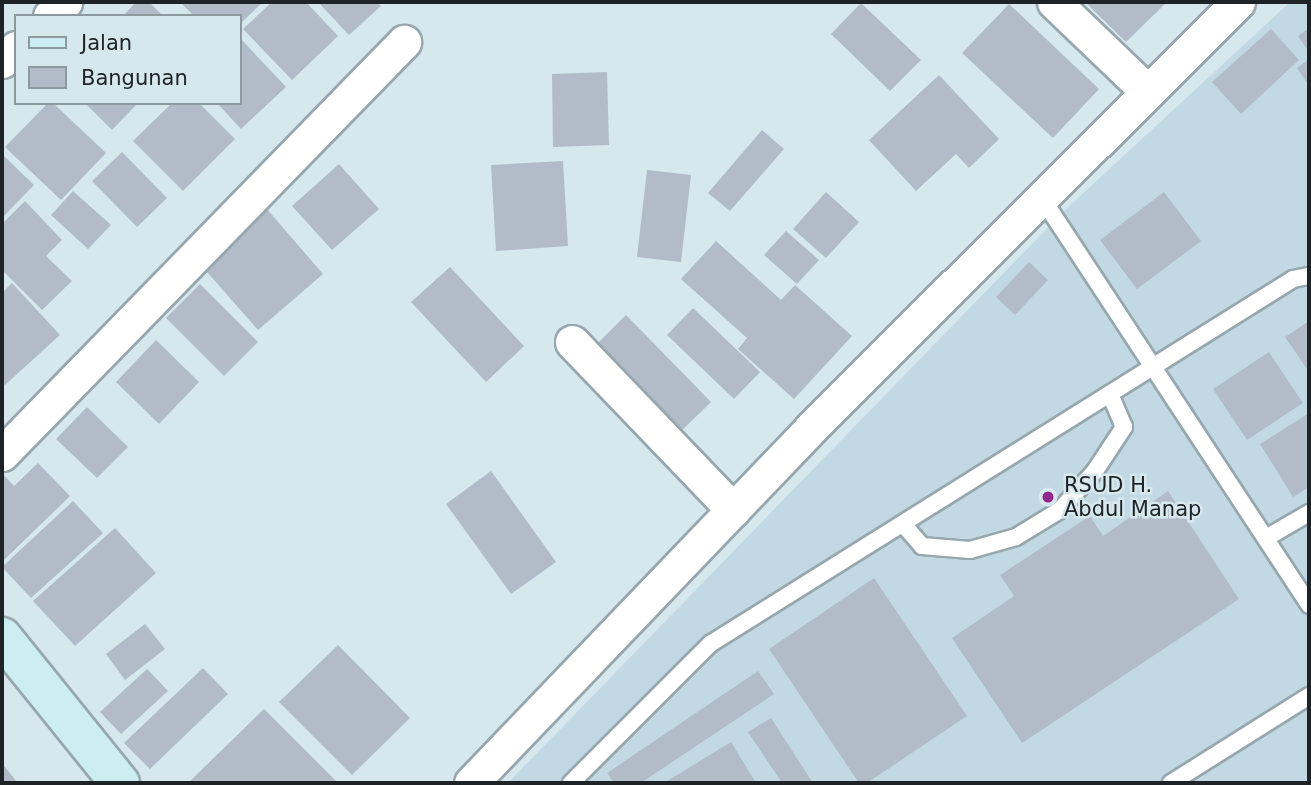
<!DOCTYPE html>
<html>
<head>
<meta charset="utf-8">
<style>
  body { margin:0 }
  #map { position:relative; width:1311px; height:785px; overflow:hidden; background:#d6e7ee; font-family:"DejaVu Sans",sans-serif }
  div>[style] { position:absolute }
  .built>* { inset:0; background:#c2d9e4 }
  .building>* { inset:0; background:#b1bcc8 }
  .roads { filter:drop-shadow(2px 0 #97a7ae) drop-shadow(-2px 0 #97a7ae) drop-shadow(0 2px #97a7ae) drop-shadow(0 -2px #97a7ae) }
  .service>* { height:16px; margin:-8px; padding:0 8px; transform-origin:8px; border-radius:8px; background:#fff }
  .minor>* { height:33px; margin:-16.5px; padding:0 16.5px; transform-origin:16.5px; border-radius:16.5px; background:#fff }
  .secondary>* { height:38px; margin:-19px; padding:0 19px; transform-origin:19px; border-radius:19px; background:#cceef3 }
  .dots>* { width:19px; height:19px; translate:-50% -50%; box-sizing:border-box; border:4px solid #d6e7ee; border-radius:50% }
  span { translate:-50% -50%; white-space:nowrap; text-align:center; line-height:1.15; -webkit-text-stroke:5px #d6e7ee; paint-order:stroke }
  .poi-label { font-size:21px; color:#1d2326 }
  .left { translate:0 -50%; text-align:left }
  .frame { position:absolute; inset:0; border:4px solid #1d2326; pointer-events:none }
  .legend { position:absolute; left:14px; top:14px; width:228px; height:91px; box-sizing:border-box; background:#d6e7ee; border:2px solid #8c999e; margin:0; padding:9px 12px; list-style:none; font-size:21px; color:#1d2326 }
  .legend li { display:flex; align-items:center; gap:14px; height:35px }
  .legend b { width:35px; border:2px solid #8c999e }
</style>
</head>
<body>
<div id="map">
  <div class="built">
    <div style="clip-path:polygon(1290px 2px,1309px 2px,1309px 783px,508px 783px,1065px 210px)"></div>
  </div>
  <div class="building">
    <div style="clip-path:polygon(136px 2px,149px 2px,163px 16px,123px 16px)"></div>
    <div style="clip-path:polygon(180px 2px,263px 2px,240px 24px,240px 16px,194px 16px)"></div>
    <div style="clip-path:polygon(272px 2px,306px 2px,338px 36px,292px 80px,243px 29px)"></div>
    <div style="clip-path:polygon(318px 2px,377px 2px,381px 6px,349px 35px)"></div>
    <div style="clip-path:polygon(1085px 2px,1167px 2px,1126px 42px)"></div>
    <div style="clip-path:polygon(861px 3px,921px 60px,890px 91px,831px 34px)"></div>
    <div style="clip-path:polygon(1009px 4px,1099px 89px,1053px 138px,962px 53px)"></div>
    <div style="clip-path:polygon(1309px 28px,1309px 52px,1298px 36px)"></div>
    <div style="clip-path:polygon(1271px 29px,1299px 60px,1241px 114px,1212px 82px)"></div>
    <div style="clip-path:polygon(240px 38px,286px 87px,241px 129px,217px 103px,240px 103px)"></div>
    <div style="clip-path:polygon(1309px 59px,1309px 86px,1297px 68px)"></div>
    <div style="clip-path:polygon(607px 72px,609px 145px,553px 147px,552px 74px)"></div>
    <div style="clip-path:polygon(939px 75px,999px 139px,969px 168px,956px 154px,916px 191px,869px 140px)"></div>
    <div style="clip-path:polygon(48px 103px,53px 103px,106px 153px,61px 200px,5px 147px)"></div>
    <div style="clip-path:polygon(85px 103px,138px 103px,112px 130px)"></div>
    <div style="clip-path:polygon(172px 103px,199px 103px,235px 139px,183px 191px,133px 141px)"></div>
    <div style="clip-path:polygon(762px 130px,784px 149px,730px 211px,708px 193px)"></div>
    <div style="clip-path:polygon(122px 152px,167px 198px,137px 227px,92px 181px)"></div>
    <div style="clip-path:polygon(2px 154px,34px 185px,2px 218px)"></div>
    <div style="clip-path:polygon(563px 161px,568px 246px,496px 251px,491px 165px)"></div>
    <div style="clip-path:polygon(339px 164px,379px 209px,332px 250px,292px 206px)"></div>
    <div style="clip-path:polygon(647px 170px,691px 175px,681px 262px,637px 257px)"></div>
    <div style="clip-path:polygon(73px 191px,111px 225px,88px 249px,51px 215px)"></div>
    <div style="clip-path:polygon(826px 192px,859px 222px,826px 258px,793px 229px)"></div>
    <div style="clip-path:polygon(1164px 192px,1201px 241px,1137px 289px,1100px 240px)"></div>
    <div style="clip-path:polygon(25px 201px,62px 240px,46px 256px,72px 281px,42px 310px,2px 270px,2px 224px)"></div>
    <div style="clip-path:polygon(266px 208px,323px 274px,258px 330px,200px 264px)"></div>
    <div style="clip-path:polygon(786px 231px,819px 260px,797px 284px,764px 255px)"></div>
    <div style="clip-path:polygon(716px 241px,781px 300px,795px 285px,852px 336px,794px 399px,738px 349px,747px 338px,681px 279px)"></div>
    <div style="clip-path:polygon(1029px 262px,1048px 280px,1015px 315px,996px 297px)"></div>
    <div style="clip-path:polygon(450px 267px,524px 346px,486px 382px,411px 302px)"></div>
    <div style="clip-path:polygon(12px 283px,60px 335px,5px 385px,2px 382px,2px 293px)"></div>
    <div style="clip-path:polygon(200px 284px,258px 342px,224px 376px,166px 318px)"></div>
    <div style="clip-path:polygon(693px 308px,760px 372px,734px 399px,667px 335px)"></div>
    <div style="clip-path:polygon(626px 315px,711px 402px,671px 441px,586px 355px)"></div>
    <div style="clip-path:polygon(1309px 321px,1309px 372px,1285px 337px)"></div>
    <div style="clip-path:polygon(156px 340px,199px 382px,159px 424px,116px 382px)"></div>
    <div style="clip-path:polygon(1269px 352px,1303px 403px,1247px 440px,1213px 389px)"></div>
    <div style="clip-path:polygon(87px 407px,128px 447px,97px 478px,56px 439px)"></div>
    <div style="clip-path:polygon(1309px 413px,1309px 487px,1293px 497px,1260px 444px)"></div>
    <div style="clip-path:polygon(38px 463px,70px 496px,2px 562px,2px 473px,14px 486px)"></div>
    <div style="clip-path:polygon(491px 471px,556px 562px,511px 594px,446px 504px)"></div>
    <div style="clip-path:polygon(1168px 491px,1239px 599px,1022px 743px,952px 638px,1014px 596px,1000px 575px,1090px 516px,1103px 536px)"></div>
    <div style="clip-path:polygon(73px 501px,103px 533px,31px 598px,2px 567px)"></div>
    <div style="clip-path:polygon(115px 528px,156px 573px,75px 646px,33px 601px)"></div>
    <div style="clip-path:polygon(874px 578px,967px 716px,867px 783px,859px 783px,769px 649px)"></div>
    <div style="clip-path:polygon(145px 624px,165px 649px,125px 680px,106px 654px)"></div>
    <div style="clip-path:polygon(338px 645px,410px 718px,352px 775px,279px 702px)"></div>
    <div style="clip-path:polygon(203px 668px,228px 694px,150px 769px,124px 743px)"></div>
    <div style="clip-path:polygon(147px 669px,168px 691px,121px 734px,100px 712px)"></div>
    <div style="clip-path:polygon(758px 671px,774px 694px,641px 783px,614px 783px,607px 773px)"></div>
    <div style="clip-path:polygon(264px 709px,338px 783px,188px 783px)"></div>
    <div style="clip-path:polygon(771px 718px,813px 783px,782px 783px,748px 732px)"></div>
    <div style="clip-path:polygon(731px 742px,756px 783px,664px 783px)"></div>
    <div style="clip-path:polygon(2px 763px,5px 767px,18px 783px,2px 783px)"></div>
  </div>
  <div class="roads">
    <div class="service">
      <div style="left:1042px;top:198px;width:487px;rotate:56.7deg"></div>
      <div style="left:903px;top:524px;width:29px;rotate:49deg"></div>
      <div style="left:922px;top:546px;width:48px;rotate:4.8deg"></div>
      <div style="left:970px;top:550px;width:48px;rotate:-15.8deg"></div>
      <div style="left:1016px;top:537px;width:52px;rotate:-31.5deg"></div>
      <div style="left:1060px;top:510px;width:52px;rotate:-48.1deg"></div>
      <div style="left:1095px;top:471px;width:53px;rotate:-56.6deg"></div>
      <div style="left:1124px;top:427px;width:36px;rotate:-113deg"></div>
      <div style="left:1266px;top:538px;width:50px;rotate:-30.2deg"></div>
      <div style="left:571px;top:783px;width:197px;rotate:-45deg"></div>
      <div style="left:710px;top:644px;width:688px;rotate:-32.05deg"></div>
      <div style="left:1293px;top:279px;width:16px;rotate:-11deg"></div>
      <div style="left:1171px;top:783px;width:163px;rotate:-32.2deg"></div>
    </div>
    <div class="minor">
      <div style="left:1054px;top:2px;width:130px;rotate:43.8deg"></div>
      <div style="left:50px;top:16px;width:21px;rotate:-43deg"></div>
      <div style="left:2px;top:61px;width:19px;rotate:-43deg"></div>
      <div style="left:572px;top:342px;width:233px;rotate:46.2deg"></div>
      <div style="left:2px;top:454px;width:576px;rotate:-45.7deg"></div>
      <div style="left:471px;top:783px;width:492px;rotate:-46.2deg"></div>
      <div style="left:811px;top:428px;width:603px;rotate:-44.93deg"></div>
    </div>
    <div class="secondary">
      <div style="left:2px;top:637px;width:188px;rotate:51.1deg"></div>
    </div>
  </div>
  <div class="dots">
    <div style="left:1048px;top:497px;background:#91288d"></div>
  </div>
  <div class="poi-label">
    <span class="left" style="left:1064px;top:497px">RSUD H.<br>Abdul Manap</span>
  </div>
  <div class="frame"></div>
  <ul class="legend">
  <li><b style="height:9px;background:#cceef3"></b>Jalan</li>
  <li><b style="height:19px;background:#b1bcc8"></b>Bangunan</li>
  </ul>
</div>
</body>
</html>
